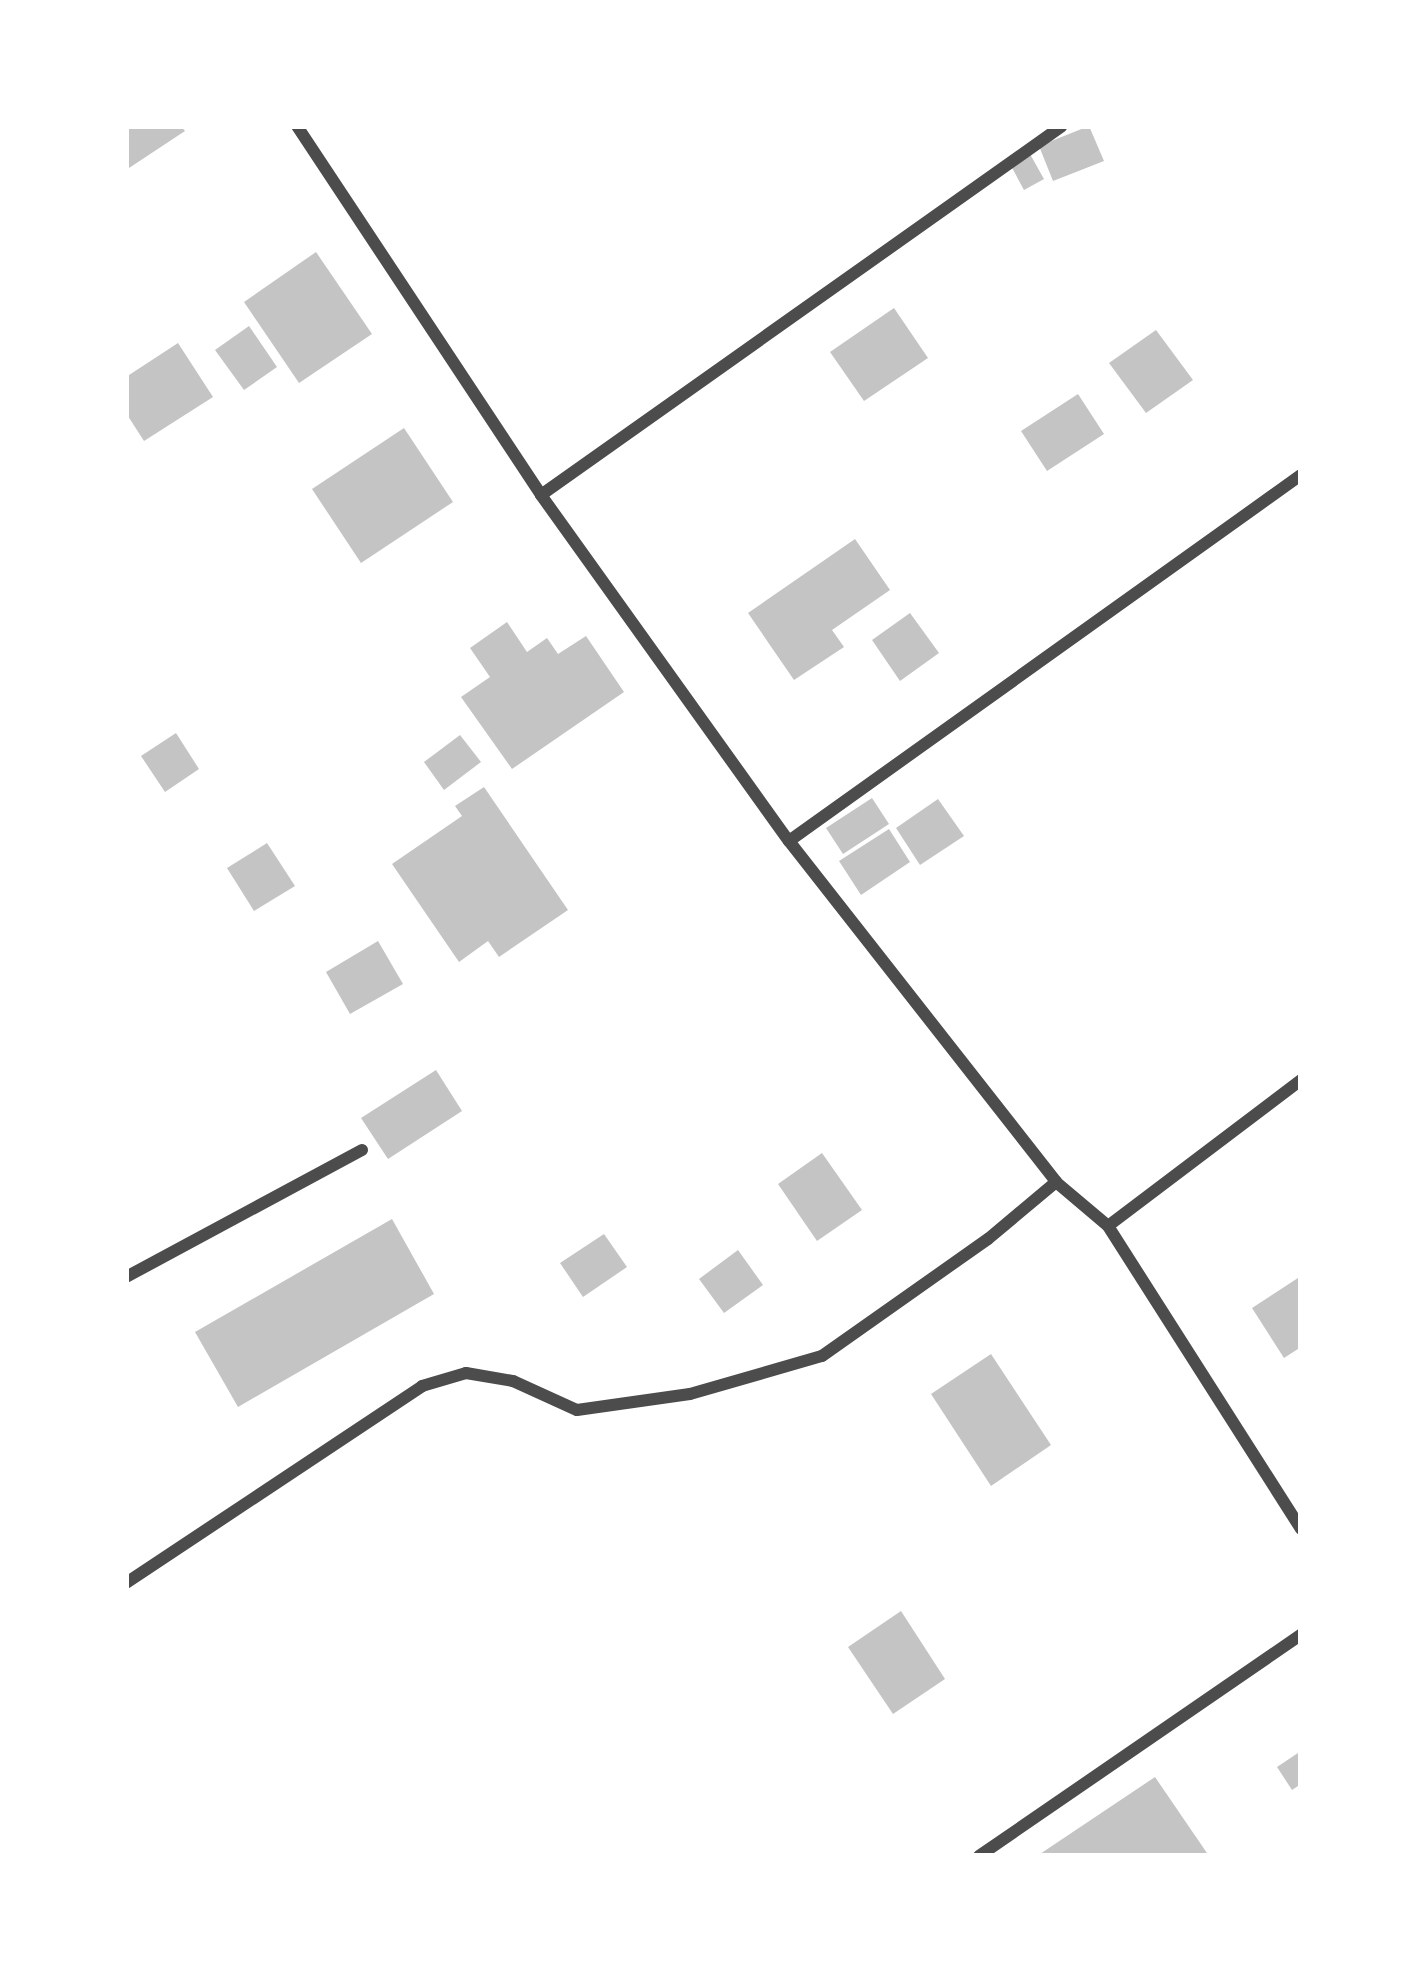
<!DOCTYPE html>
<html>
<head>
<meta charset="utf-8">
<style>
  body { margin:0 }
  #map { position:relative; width:1427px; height:1982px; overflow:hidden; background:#fff; font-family:"Zilla Slab",serif }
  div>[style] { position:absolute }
  .building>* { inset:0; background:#c4c4c4 }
  .minor>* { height:12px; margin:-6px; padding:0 6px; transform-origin:6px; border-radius:6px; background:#4c4c4c }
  span { translate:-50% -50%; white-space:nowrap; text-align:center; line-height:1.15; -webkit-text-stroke:12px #fff; paint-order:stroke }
  .frame { position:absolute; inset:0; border:129px solid #fff; pointer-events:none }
</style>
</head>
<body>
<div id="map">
  <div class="building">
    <div style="clip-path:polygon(126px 126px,181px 126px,185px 131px,126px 170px)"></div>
    <div style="clip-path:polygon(1089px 126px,1104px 161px,1053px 181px,1039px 146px)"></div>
    <div style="clip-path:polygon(1030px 154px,1044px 179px,1024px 190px,1010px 164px)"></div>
    <div style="clip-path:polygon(316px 252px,372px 334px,299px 383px,244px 302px)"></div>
    <div style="clip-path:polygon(894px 308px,928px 358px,864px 401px,830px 352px)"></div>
    <div style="clip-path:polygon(249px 326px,277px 367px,244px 390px,215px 350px)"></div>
    <div style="clip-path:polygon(1156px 330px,1193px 380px,1146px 413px,1109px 363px)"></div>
    <div style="clip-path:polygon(178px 343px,213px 397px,144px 441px,126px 413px,126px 377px)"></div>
    <div style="clip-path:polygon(1078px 394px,1104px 434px,1047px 471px,1021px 431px)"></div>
    <div style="clip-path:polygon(404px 428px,453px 502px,361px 563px,312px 489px)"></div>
    <div style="clip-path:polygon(855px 539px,890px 590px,832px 630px,844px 647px,794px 680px,748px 613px)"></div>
    <div style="clip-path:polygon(910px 613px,939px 653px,900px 681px,872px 640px)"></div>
    <div style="clip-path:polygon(507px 622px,527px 652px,547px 638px,558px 654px,586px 636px,624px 692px,512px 769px,461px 697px,490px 677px,470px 648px)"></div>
    <div style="clip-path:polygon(176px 733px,199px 769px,165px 792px,141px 756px)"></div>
    <div style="clip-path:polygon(460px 735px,481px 762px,444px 790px,424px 762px)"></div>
    <div style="clip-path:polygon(484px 787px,568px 910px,499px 957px,488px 941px,459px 962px,392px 864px,462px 816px,455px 806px)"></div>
    <div style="clip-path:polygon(872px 798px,889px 824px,843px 854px,826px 828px)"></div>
    <div style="clip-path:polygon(938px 799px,964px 836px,920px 865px,896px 828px)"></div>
    <div style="clip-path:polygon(889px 829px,910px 862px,861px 895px,839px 861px)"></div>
    <div style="clip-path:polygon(267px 843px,295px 886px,254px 911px,227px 868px)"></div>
    <div style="clip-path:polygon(378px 941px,403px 984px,350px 1014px,326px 972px)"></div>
    <div style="clip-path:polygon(436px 1070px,462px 1111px,388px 1159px,361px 1118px)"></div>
    <div style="clip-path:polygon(822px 1153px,862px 1210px,817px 1241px,778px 1184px)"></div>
    <div style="clip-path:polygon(392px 1219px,434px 1294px,238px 1407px,195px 1332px)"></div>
    <div style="clip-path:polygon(604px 1234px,627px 1267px,583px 1297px,560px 1263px)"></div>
    <div style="clip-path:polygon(738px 1250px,763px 1285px,724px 1313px,699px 1279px)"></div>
    <div style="clip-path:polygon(1301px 1276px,1301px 1347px,1284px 1358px,1252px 1308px)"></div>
    <div style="clip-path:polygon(991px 1354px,1051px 1445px,991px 1486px,931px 1394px)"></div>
    <div style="clip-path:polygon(901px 1611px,945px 1679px,893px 1714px,848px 1647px)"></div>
    <div style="clip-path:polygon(1301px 1751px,1301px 1784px,1292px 1790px,1277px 1767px)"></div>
    <div style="clip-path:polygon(1155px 1777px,1209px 1856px,1037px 1856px)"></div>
  </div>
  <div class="minor">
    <div style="left:297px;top:126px;width:442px;rotate:56.5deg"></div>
    <div style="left:541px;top:495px;width:426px;rotate:54.4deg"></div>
    <div style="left:789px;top:841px;width:433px;rotate:51.9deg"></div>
    <div style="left:1056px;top:1182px;width:68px;rotate:40.2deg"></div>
    <div style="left:541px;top:495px;width:638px;rotate:-35.31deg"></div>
    <div style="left:789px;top:841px;width:629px;rotate:-35.56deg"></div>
    <div style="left:1301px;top:1080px;width:242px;rotate:142.9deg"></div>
    <div style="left:1108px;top:1226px;width:359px;rotate:57.5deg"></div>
    <div style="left:126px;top:1277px;width:268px;rotate:-28.3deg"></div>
    <div style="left:126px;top:1583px;width:356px;rotate:-33.6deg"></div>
    <div style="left:422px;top:1386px;width:46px;rotate:-16.5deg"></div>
    <div style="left:466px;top:1373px;width:48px;rotate:9.7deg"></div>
    <div style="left:513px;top:1381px;width:70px;rotate:24.4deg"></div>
    <div style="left:577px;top:1410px;width:114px;rotate:-8.1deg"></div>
    <div style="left:690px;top:1394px;width:137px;rotate:-16.1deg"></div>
    <div style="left:822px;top:1356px;width:203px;rotate:-35.2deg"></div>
    <div style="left:988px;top:1239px;width:89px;rotate:-40deg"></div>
    <div style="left:979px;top:1856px;width:391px;rotate:-34.5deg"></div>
  </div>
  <div class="frame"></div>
</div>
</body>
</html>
